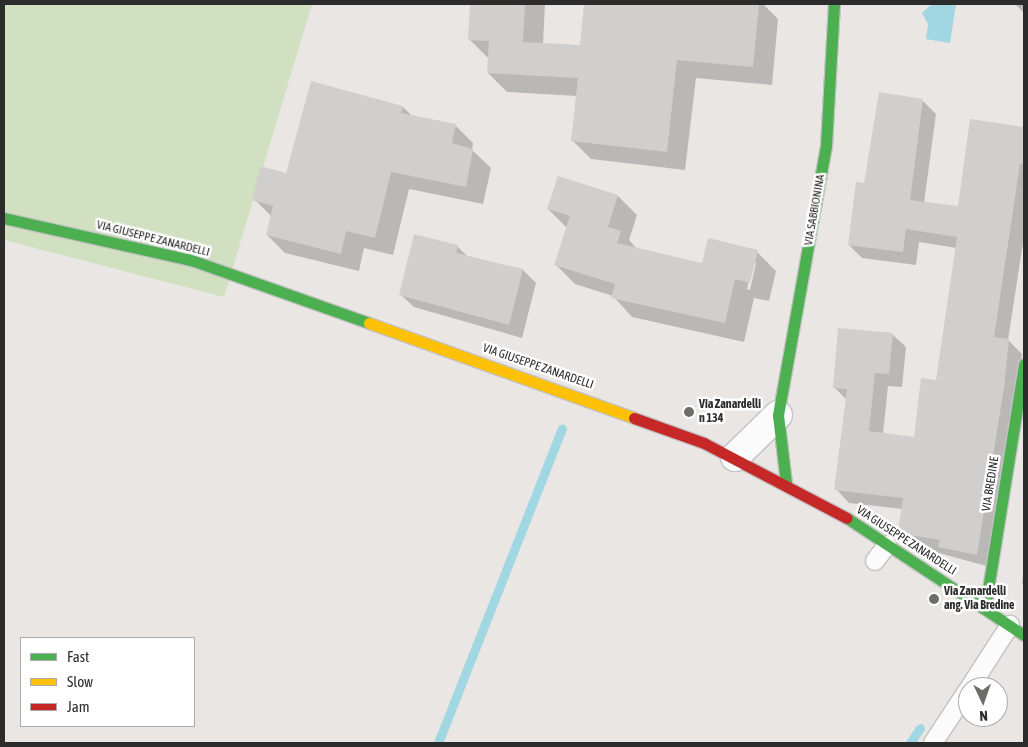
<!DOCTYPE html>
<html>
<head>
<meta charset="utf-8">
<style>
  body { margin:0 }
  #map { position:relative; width:1028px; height:747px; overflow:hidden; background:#e9e6e4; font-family:"Asap Condensed",sans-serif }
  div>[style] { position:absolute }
  .green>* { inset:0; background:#d0e0c1 }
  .water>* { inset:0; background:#a0d7e2 }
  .shadow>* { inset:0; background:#0003 }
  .stream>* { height:9px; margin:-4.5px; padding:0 4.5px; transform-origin:4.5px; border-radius:4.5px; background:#a0d7e2 }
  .building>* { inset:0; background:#d1cfcd }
  .roads { filter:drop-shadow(1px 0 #c4c3c4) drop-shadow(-1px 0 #c4c3c4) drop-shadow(0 1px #c4c3c4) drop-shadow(0 -1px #c4c3c4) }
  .lane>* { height:18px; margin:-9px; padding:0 9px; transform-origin:9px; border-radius:9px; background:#fcfbfb }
  .street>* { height:28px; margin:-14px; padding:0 14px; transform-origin:14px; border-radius:14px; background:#fcfbfb }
  .fast>* { height:11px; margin:-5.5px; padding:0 5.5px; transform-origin:5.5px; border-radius:5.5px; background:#4caf50 }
  .slow>* { height:11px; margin:-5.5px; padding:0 5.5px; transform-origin:5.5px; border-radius:5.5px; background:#ffc107 }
  .jam>* { height:11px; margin:-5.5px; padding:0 5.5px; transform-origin:5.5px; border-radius:5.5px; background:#c62828 }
  .dots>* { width:14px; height:14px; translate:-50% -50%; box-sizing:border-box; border:2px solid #fff; border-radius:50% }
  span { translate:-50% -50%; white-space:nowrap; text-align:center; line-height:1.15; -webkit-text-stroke:5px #fff; paint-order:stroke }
  .street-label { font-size:12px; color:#2c2c2c }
  .poi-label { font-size:12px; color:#2c2c2c; font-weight:700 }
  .left { translate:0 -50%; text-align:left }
  .frame { position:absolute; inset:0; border:5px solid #2c2c2c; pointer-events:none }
  .legend { position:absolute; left:20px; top:637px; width:175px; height:90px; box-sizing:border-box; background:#fff; border:1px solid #ababab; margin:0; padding:6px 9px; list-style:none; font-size:15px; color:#2c2c2c }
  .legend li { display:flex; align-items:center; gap:10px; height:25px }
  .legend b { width:25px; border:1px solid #ababab }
  .north { position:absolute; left:958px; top:677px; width:50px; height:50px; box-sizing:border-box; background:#fff; border:1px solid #ababab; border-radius:50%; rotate:177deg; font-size:14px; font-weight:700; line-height:20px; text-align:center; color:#2c2c2c }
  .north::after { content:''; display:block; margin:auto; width:18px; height:22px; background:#6e6d6c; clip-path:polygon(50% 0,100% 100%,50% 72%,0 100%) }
</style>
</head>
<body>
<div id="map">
  <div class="green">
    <div style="clip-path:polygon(4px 4px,312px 4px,224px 297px,4px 240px)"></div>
  </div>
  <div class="water">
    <div style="clip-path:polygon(932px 4px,956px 4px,950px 43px,926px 39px,928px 24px,922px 13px)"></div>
  </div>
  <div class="shadow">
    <div style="clip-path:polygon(472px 4px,545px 4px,543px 44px,581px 47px,585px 4px,763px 4px,778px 19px,772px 85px,696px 78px,685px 170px,591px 159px,572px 140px,577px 96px,507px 92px,488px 73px,489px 59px,470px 40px)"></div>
    <div style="clip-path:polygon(1015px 4px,1024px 4px,1024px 12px,1023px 12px)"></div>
    <div style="clip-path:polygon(923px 101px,936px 114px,924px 203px,959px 208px,971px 120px,1024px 128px,1024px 236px,1008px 340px,1022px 354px,990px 567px,913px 546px,900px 533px,903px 509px,849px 503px,836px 489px,847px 400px,834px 387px,892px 334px,906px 347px,902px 387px,888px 386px,883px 434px,915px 438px,937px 381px,957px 248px,919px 242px,916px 265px,862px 258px,849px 245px,865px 185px)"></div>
    <div style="clip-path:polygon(403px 107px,412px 116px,455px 125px,473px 143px,472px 150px,491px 168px,483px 204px,409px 189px,393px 255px,364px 248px,359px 271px,285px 253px,267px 235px,272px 217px,254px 199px,287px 174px)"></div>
    <div style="clip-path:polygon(evenodd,558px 177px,618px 196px,637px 215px,629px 240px,637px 249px,703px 265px,757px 252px,776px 271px,769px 301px,754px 298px,744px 342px,632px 317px,613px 296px,575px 284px,556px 265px,567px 228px,548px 209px,558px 177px,753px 263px,756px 263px,750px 290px,747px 289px,753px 263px)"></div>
    <div style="clip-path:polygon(457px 246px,468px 257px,523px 270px,536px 283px,522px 338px,414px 307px,400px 294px)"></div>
    <div style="clip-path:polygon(1024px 567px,1024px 585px,1022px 583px)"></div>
  </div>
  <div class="stream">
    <div style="left:438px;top:743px;width:338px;rotate:-68.5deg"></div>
    <div style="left:910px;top:743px;width:18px;rotate:-56deg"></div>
  </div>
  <div class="building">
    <div style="clip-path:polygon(470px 4px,525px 4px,523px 42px,580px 45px,584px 4px,759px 4px,753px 67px,677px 60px,667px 152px,571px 141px,578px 78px,487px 73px,489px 41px,468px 40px)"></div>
    <div style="clip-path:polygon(311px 81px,403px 106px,401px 113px,456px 124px,452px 143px,473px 149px,466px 187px,391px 172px,375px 238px,346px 231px,341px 254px,266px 235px,273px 206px,252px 200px,260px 166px,286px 173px)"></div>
    <div style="clip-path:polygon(879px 92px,923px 99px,910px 200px,958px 206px,970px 119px,1024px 127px,1024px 164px,1020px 164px,994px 337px,1009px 339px,1004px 388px,977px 555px,938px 547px,940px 540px,898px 533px,903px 498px,834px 490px,847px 389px,833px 388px,838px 328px,893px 333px,889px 374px,875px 373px,869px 431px,914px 437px,921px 378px,936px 380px,957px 237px,906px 229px,903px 252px,848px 245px,856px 182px,864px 183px)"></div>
    <div style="clip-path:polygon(558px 176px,618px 195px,608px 227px,621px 231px,617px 243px,702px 263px,708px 238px,758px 250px,750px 283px,735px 279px,725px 323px,611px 298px,615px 284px,554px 265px,570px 216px,547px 209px)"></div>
    <div style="clip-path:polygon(414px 234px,458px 245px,456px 253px,523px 269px,509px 325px,399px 295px)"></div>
  </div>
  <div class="roads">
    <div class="lane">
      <div style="left:875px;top:561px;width:20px;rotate:-53deg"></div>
      <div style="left:970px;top:687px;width:74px;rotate:-57.2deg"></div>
      <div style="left:933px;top:743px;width:64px;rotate:-56.6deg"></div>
    </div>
    <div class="street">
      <div style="left:735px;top:457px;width:60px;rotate:-44.3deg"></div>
    </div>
    <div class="fast">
      <div style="left:4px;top:218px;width:192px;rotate:12.7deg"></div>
      <div style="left:191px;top:260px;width:189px;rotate:19.5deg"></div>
      <div style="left:786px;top:483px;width:68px;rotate:-96.7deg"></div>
      <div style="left:778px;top:415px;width:273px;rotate:-79.9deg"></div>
      <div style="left:826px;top:146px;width:142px;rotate:-86.8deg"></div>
      <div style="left:847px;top:518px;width:212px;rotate:33.5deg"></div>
      <div style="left:985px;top:608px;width:247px;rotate:-80.9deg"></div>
    </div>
    <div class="slow">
      <div style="left:369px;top:323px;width:282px;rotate:19.7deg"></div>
    </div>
    <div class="jam">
      <div style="left:634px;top:418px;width:74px;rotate:19.7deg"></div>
      <div style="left:704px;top:443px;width:161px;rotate:27.7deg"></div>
    </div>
  </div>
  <div class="dots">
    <div style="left:689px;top:412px;background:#6e6d6c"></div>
    <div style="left:934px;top:599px;background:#6e6d6c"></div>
  </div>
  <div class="street-label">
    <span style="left:815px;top:210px;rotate:-80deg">VIA SABBIONINA</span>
    <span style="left:153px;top:239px;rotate:14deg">VIA GIUSEPPE ZANARDELLI</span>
    <span style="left:538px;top:367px;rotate:19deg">VIA GIUSEPPE ZANARDELLI</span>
    <span style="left:991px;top:484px;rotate:-81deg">VIA BREDINE</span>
    <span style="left:906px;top:541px;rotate:33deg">VIA GIUSEPPE ZANARDELLI</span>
  </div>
  <div class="poi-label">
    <span class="left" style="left:699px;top:412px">Via Zanardelli<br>n 134</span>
    <span class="left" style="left:944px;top:599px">Via Zanardelli<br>ang. Via Bredine</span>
  </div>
  <div class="frame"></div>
  <ul class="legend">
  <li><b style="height:6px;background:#4caf50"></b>Fast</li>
  <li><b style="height:6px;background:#ffc107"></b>Slow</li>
  <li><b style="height:6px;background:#c62828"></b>Jam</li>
  </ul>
  <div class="north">N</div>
</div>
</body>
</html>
